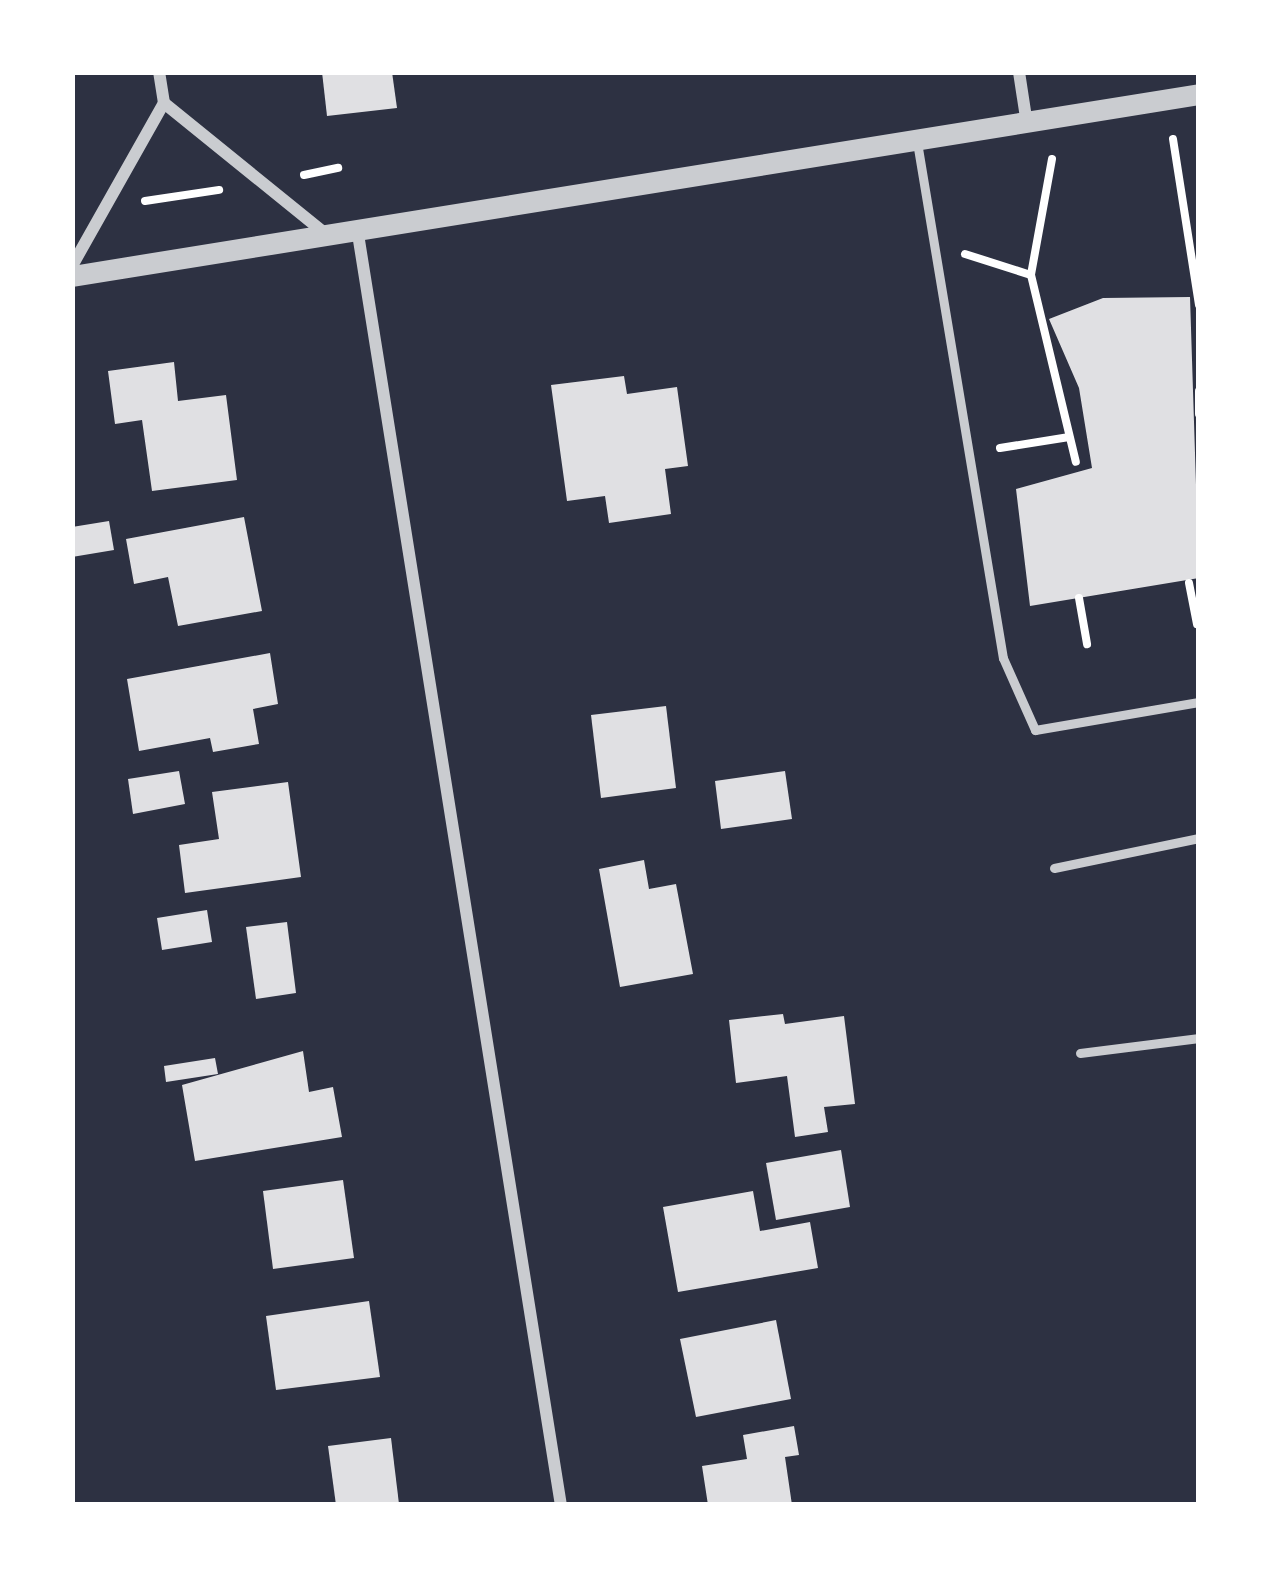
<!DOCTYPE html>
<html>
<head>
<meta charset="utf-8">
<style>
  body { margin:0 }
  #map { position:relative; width:1271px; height:1577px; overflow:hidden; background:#2d3142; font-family:Cabin,sans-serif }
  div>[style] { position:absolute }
  .building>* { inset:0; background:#e0e0e3 }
  .path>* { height:8px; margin:-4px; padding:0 4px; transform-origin:4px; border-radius:4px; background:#fff }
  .service>* { height:9px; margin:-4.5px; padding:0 4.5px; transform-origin:4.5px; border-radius:4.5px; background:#caccd0 }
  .minor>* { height:12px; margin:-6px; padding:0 6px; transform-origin:6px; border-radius:6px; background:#caccd0 }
  .tertiary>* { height:21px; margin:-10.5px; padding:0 10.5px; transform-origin:10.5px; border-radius:10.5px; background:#caccd0 }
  span { translate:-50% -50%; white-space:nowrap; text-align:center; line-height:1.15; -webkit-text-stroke:12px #fff; paint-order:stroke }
  .frame { position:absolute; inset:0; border:75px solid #fff; pointer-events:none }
</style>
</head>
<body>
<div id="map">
  <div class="building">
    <div style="clip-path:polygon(322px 72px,392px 72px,397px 108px,327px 116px)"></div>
    <div style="clip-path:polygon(1190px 297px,1199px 578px,1030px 606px,1016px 489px,1092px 468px,1079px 388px,1049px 319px,1103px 298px)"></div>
    <div style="clip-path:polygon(174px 362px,178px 401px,226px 395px,237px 480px,152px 491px,142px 420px,115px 424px,108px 371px)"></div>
    <div style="clip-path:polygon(624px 376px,627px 394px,677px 387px,688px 466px,665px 469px,671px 514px,609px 523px,605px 496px,567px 501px,551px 385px)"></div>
    <div style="clip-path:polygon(244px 517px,262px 611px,178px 626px,168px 577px,134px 584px,126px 539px)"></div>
    <div style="clip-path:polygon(109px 521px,114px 550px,72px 557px,72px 527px)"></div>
    <div style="clip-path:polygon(270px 653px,278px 704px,253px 709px,259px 744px,213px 752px,210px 738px,139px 751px,127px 679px)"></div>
    <div style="clip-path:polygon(666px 706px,676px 788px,601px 798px,591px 715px)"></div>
    <div style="clip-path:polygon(179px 771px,185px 804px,133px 814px,128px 779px)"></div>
    <div style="clip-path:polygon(785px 771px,792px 819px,721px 829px,715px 781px)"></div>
    <div style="clip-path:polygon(288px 782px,301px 877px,185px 893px,179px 845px,219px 839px,212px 792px)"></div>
    <div style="clip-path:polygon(644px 860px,649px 889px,676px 884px,693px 974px,620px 987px,599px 869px)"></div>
    <div style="clip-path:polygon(207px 910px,212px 942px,162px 950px,157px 918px)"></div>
    <div style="clip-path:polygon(287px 922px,296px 993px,256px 999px,246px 927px)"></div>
    <div style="clip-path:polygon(783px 1014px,785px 1024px,844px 1016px,855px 1104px,824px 1107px,828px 1132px,795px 1137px,787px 1076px,736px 1083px,729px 1020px)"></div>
    <div style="clip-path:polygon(303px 1051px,309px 1092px,333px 1087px,342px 1137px,195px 1161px,182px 1085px)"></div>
    <div style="clip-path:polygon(215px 1058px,218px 1074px,166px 1082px,164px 1066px)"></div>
    <div style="clip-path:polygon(841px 1150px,850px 1207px,776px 1220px,766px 1163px)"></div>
    <div style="clip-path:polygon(343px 1180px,354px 1258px,273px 1269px,263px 1191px)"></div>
    <div style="clip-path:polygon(753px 1191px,760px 1231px,810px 1222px,818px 1268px,678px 1292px,663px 1207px)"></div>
    <div style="clip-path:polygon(369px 1301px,380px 1377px,276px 1390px,266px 1316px)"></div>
    <div style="clip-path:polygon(776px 1320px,791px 1399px,696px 1417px,680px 1339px)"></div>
    <div style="clip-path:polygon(794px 1426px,799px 1455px,785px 1457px,792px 1505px,708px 1505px,702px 1466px,747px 1459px,743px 1435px)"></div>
    <div style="clip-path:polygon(391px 1438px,399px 1504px,336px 1505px,328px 1446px)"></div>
  </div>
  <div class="path">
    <div style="left:1173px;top:139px;width:168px;rotate:81.1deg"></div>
    <div style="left:1052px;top:159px;width:118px;rotate:100.3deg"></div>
    <div style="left:1031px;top:275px;width:192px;rotate:76.5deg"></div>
    <div style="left:304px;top:175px;width:35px;rotate:-12deg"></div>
    <div style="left:145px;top:201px;width:75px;rotate:-8.5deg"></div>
    <div style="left:965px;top:254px;width:69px;rotate:17.7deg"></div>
    <div style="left:1199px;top:391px;width:23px;rotate:90deg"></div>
    <div style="left:1000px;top:448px;width:70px;rotate:-9.1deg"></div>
    <div style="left:1189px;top:583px;width:42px;rotate:79deg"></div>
    <div style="left:1079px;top:598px;width:47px;rotate:80.1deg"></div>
  </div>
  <div class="service">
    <div style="left:917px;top:142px;width:523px;rotate:80.54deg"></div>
    <div style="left:1003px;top:658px;width:79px;rotate:66deg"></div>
    <div style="left:1035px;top:730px;width:166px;rotate:-9.7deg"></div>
    <div style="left:1054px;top:868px;width:148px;rotate:-11.7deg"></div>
    <div style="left:1080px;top:1053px;width:120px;rotate:-7.2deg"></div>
  </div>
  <div class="minor">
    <div style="left:1019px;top:72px;width:53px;rotate:81.3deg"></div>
    <div style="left:164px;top:103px;width:208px;rotate:39deg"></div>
    <div style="left:358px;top:234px;width:1287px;rotate:80.93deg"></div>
    <div style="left:72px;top:266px;width:187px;rotate:-60.6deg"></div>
    <div style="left:164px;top:103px;width:31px;rotate:-99deg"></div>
  </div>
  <div class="tertiary">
    <div style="left:72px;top:276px;width:1142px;rotate:-9.17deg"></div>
  </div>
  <div class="frame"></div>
</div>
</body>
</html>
